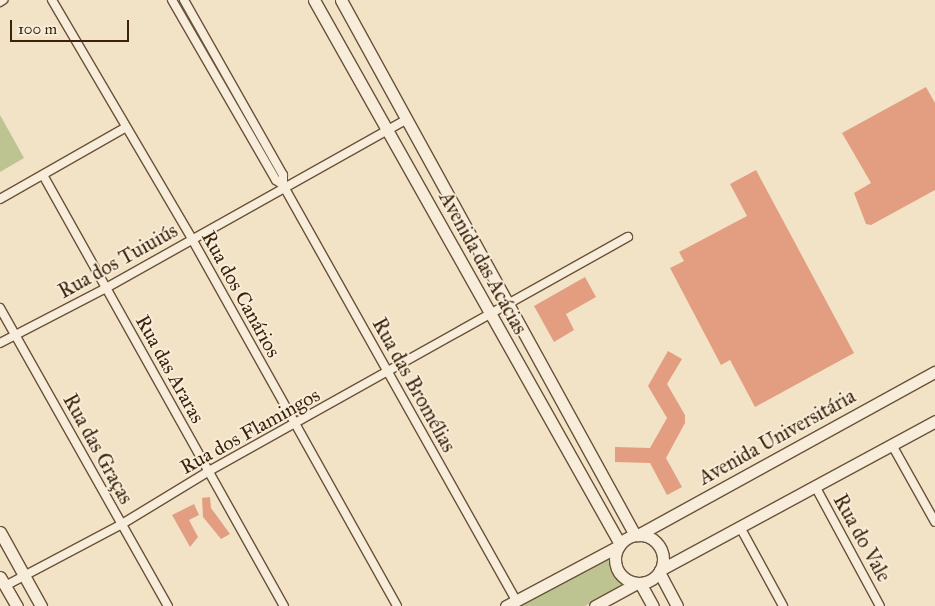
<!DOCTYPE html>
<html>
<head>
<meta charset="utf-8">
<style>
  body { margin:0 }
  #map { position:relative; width:935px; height:606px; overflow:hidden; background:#f2e3c6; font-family:"IM FELL Great Primer",serif }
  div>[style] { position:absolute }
  .green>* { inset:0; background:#bec392 }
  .building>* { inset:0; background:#e39e81 }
  .roads { filter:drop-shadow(1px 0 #6a523a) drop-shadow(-1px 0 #6a523a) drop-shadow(0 1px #6a523a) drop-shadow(0 -1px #6a523a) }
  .street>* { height:8px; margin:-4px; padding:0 4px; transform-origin:4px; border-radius:4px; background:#f7edda }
  .secondary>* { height:11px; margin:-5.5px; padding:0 5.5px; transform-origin:5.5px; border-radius:5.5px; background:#f7edda }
  .secondary>.ring { margin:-5.5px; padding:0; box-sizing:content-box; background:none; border:11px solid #f7edda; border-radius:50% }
  span { translate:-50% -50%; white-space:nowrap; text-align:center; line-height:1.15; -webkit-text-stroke:4px #f7edda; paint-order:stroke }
  .street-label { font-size:20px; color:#3c220b }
  .scale { position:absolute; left:10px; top:20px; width:119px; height:22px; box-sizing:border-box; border:2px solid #3c220b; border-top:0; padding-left:6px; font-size:15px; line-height:18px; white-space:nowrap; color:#3c220b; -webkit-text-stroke:4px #f7edda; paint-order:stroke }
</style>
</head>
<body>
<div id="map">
  <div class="green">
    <div style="clip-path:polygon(0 115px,24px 158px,0 172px)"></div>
    <div style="clip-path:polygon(609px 555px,613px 570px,626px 584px,585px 606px,516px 606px)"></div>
  </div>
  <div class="building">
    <div style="clip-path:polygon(926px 87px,935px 103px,935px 190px,871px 225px,866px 224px,854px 193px,871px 183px,842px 133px)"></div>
    <div style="clip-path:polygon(756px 170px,854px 353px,755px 407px,730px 360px,721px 365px,670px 268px,684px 261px,679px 252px,747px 216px,730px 184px)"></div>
    <div style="clip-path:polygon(585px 277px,596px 297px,566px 314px,574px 330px,554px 342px,534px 306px)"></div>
    <div style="clip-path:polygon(668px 351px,682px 359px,667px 384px,685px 415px,685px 423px,666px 458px,682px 487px,667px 495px,650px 463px,615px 462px,615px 447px,650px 448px,667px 418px,648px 386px)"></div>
    <div style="clip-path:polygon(210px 497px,211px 508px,230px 534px,221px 539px,203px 517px,202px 498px)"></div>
    <div style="clip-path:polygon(194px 504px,199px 515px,189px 520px,198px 537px,190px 547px,172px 515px)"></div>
  </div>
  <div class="roads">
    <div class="street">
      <div style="left:52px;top:0;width:277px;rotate:59.6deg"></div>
      <div style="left:192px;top:239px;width:420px;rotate:60.8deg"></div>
      <div style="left:172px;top:0;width:208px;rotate:60deg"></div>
      <div style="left:276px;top:180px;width:9px;rotate:36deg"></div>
      <div style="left:283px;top:185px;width:477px;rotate:60.7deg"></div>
      <div style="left:184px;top:0;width:201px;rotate:60.5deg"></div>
      <div style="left:283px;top:175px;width:10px;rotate:90deg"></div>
      <div style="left:0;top:2px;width:4px;rotate:-34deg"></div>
      <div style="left:43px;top:175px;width:494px;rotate:60.8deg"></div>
      <div style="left:0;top:199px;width:145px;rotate:-29.7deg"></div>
      <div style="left:0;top:308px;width:342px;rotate:60.6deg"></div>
      <div style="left:0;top:343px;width:119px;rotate:-27.4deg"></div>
      <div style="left:106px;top:288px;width:345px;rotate:-29.3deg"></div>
      <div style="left:892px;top:445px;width:88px;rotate:60.8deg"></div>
      <div style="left:815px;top:486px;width:136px;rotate:61.6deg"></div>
      <div style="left:740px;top:527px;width:90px;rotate:61.4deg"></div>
      <div style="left:5px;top:586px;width:132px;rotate:-27.9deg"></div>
      <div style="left:122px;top:524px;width:102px;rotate:-31.3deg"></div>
      <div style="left:209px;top:471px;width:480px;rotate:-29.2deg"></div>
    </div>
    <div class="secondary">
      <div style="left:314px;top:0;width:624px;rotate:60.64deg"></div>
      <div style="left:341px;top:0;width:610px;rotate:61.21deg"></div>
      <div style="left:0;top:532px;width:85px;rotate:61deg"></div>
      <div style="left:638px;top:535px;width:339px;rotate:-28.8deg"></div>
      <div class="ring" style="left:615px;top:535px;width:37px;height:37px"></div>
      <div style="left:660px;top:570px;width:313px;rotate:-28.4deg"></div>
      <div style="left:659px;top:572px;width:38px;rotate:62deg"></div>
      <div style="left:0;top:577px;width:34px;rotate:60deg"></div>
      <div style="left:640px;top:583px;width:26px;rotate:61deg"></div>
      <div style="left:506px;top:606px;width:128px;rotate:-28deg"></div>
      <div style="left:595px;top:606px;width:48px;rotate:-28.7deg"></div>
    </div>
  </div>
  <div class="street-label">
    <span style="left:118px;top:261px;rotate:-29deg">Rua dos Tuiuiús</span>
    <span style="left:483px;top:263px;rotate:61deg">Avenida das Acácias</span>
    <span style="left:241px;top:294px;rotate:61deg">Rua dos Canários</span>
    <span style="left:170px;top:369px;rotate:61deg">Rua das Araras</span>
    <span style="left:414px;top:385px;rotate:61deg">Rua das Bromélias</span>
    <span style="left:250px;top:431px;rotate:-29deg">Rua dos Flamingos</span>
    <span style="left:777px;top:437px;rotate:-29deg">Avenida Universitária</span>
    <span style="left:98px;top:449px;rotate:61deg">Rua das Graças</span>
    <span style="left:862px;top:538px;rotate:61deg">Rua do Vale</span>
  </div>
  <div class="scale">100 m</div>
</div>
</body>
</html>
